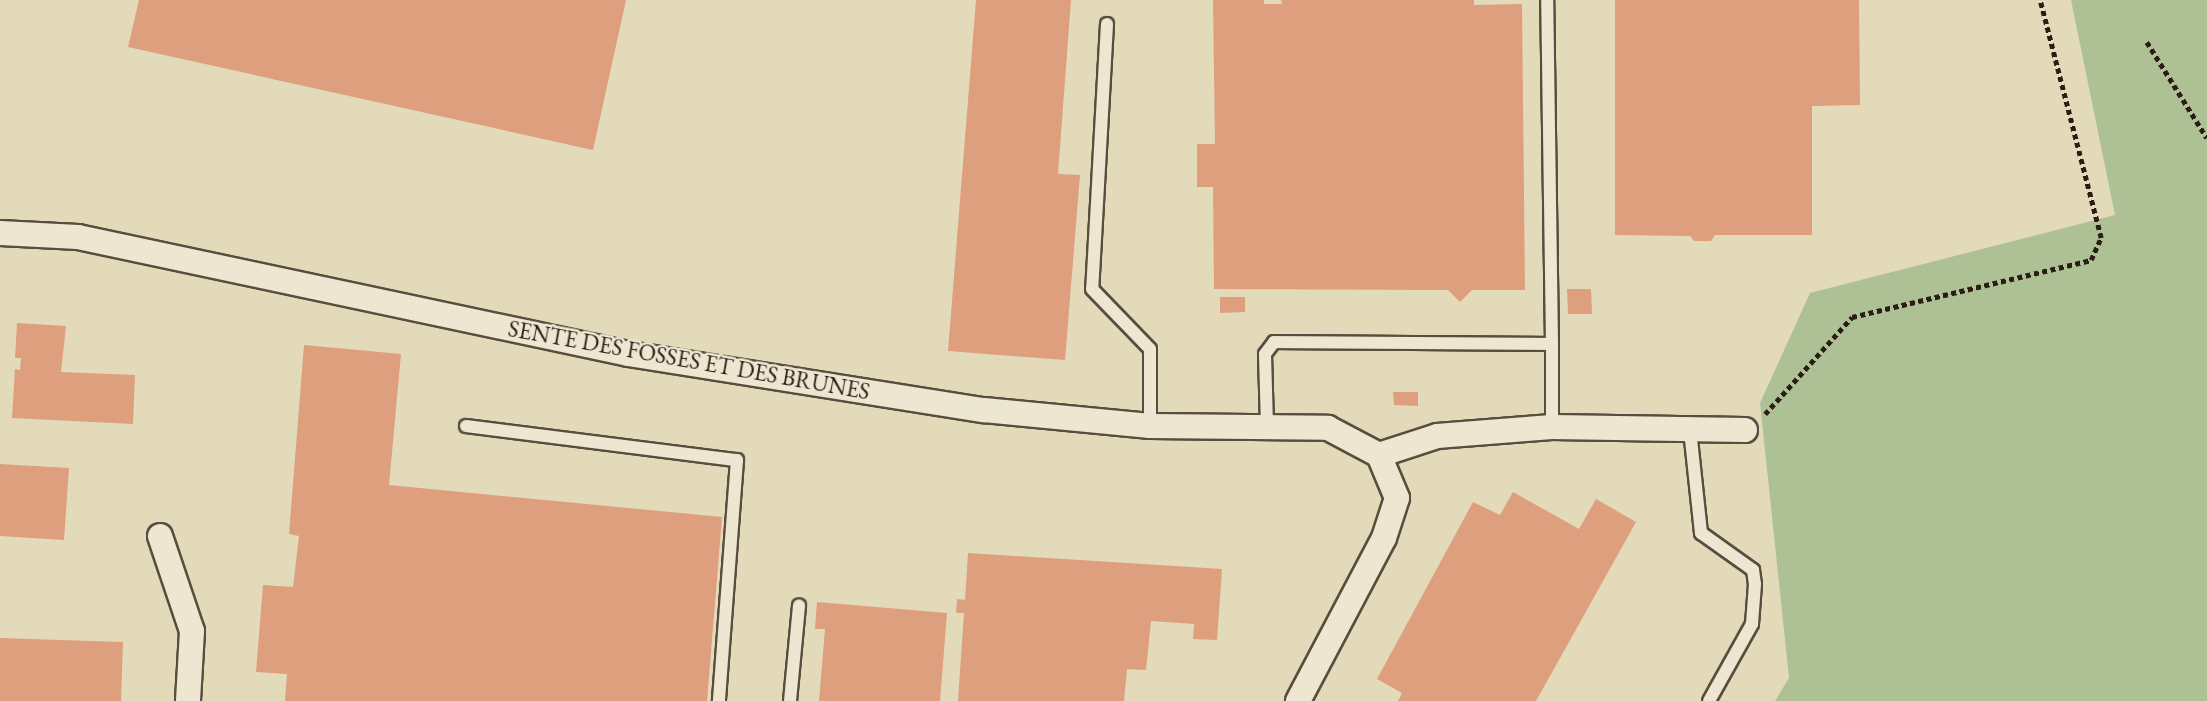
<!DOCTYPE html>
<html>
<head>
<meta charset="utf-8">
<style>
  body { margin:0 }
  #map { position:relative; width:2207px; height:701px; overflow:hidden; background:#e3dab9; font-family:"EB Garamond",serif }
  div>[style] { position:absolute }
  .green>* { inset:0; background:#aec194 }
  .building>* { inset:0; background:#dd9f7e }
  .path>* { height:4.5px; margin-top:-2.25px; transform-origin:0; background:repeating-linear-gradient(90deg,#2c1c15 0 5px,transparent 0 8.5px) }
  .roads { filter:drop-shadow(2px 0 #5a4c3e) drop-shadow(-2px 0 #5a4c3e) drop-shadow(0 2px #5a4c3e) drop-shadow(0 -2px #5a4c3e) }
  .service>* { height:12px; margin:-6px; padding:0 6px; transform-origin:6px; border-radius:6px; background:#ede7d2 }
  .minor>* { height:24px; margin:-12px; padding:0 12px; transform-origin:12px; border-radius:12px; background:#ede7d2 }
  span { translate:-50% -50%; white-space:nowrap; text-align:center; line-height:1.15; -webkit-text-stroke:5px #ede7d2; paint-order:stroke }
  .street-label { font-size:23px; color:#2c1c15 }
</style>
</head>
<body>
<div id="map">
  <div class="green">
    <div style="clip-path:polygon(2071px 0,2207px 0,2207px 701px,1775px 701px,1789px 678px,1760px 403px,1810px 293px,2115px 215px)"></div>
  </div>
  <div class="building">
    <div style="clip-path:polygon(139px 0,626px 0,593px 150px,128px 47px)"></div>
    <div style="clip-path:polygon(976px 0,1071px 0,1058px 174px,1080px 175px,1065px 360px,948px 351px)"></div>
    <div style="clip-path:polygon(1213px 0,1264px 0,1264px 4px,1282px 4px,1281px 0,1474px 0,1474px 5px,1522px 4px,1525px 290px,1472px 290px,1460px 302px,1448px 290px,1214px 289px,1213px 187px,1197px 187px,1197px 144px,1215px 144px)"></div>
    <div style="clip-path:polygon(1615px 0,1859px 0,1860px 105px,1812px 106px,1812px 235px,1715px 235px,1711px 241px,1694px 241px,1690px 236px,1615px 235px)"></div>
    <div style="clip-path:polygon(1567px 289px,1591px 289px,1592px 314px,1568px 314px)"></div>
    <div style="clip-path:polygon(1220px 297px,1245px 297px,1245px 312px,1220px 313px)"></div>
    <div style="clip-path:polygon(17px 323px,66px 326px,61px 372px,135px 375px,133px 424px,12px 418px,15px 369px,20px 370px,21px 358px,15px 358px)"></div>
    <div style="clip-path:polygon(304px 345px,401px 354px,389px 485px,722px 517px,707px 701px,285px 701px,287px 674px,256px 672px,263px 585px,293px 587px,299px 536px,289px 534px)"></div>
    <div style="clip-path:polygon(1393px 392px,1418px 392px,1418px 406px,1394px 405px)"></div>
    <div style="clip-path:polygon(0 464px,69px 468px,64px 540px,0 536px)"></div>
    <div style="clip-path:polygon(1513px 492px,1579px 529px,1596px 499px,1636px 522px,1536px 701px,1398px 701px,1402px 693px,1377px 679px,1473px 502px,1500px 515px)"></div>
    <div style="clip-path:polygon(968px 553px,1222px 569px,1217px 640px,1193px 639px,1194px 624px,1151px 621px,1146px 670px,1127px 669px,1124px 701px,958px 701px,964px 613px,956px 613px,957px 599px,965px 600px)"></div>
    <div style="clip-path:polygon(817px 602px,947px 613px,940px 701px,819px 701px,825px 629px,815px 629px)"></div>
    <div style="clip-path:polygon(0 638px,123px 642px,121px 701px,0 701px)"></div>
  </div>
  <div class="path">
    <div style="left:2147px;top:42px;width:113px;rotate:58deg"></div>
    <div style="left:1765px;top:414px;width:130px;rotate:-48.1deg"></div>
    <div style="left:1852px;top:317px;width:246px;rotate:-13.4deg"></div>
    <div style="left:2091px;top:260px;width:24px;rotate:-66deg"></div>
    <div style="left:2101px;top:238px;width:246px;rotate:-104.4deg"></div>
  </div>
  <div class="roads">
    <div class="service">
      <div style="left:1107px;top:24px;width:265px;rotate:93.2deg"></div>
      <div style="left:1092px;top:289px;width:83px;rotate:46deg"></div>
      <div style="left:1150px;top:349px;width:77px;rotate:90deg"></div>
      <div style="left:466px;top:426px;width:273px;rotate:7.2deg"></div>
      <div style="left:737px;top:460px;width:242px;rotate:94.3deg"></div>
      <div style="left:1267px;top:426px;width:72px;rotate:-91.6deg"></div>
      <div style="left:1265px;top:354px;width:15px;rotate:-53deg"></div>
      <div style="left:1274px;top:342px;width:278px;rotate:0.4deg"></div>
      <div style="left:1552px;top:344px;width:344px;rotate:-90.8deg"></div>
      <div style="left:1552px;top:427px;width:83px;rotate:-90deg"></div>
      <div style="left:1690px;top:430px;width:104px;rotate:83.9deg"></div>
      <div style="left:1701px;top:533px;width:64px;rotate:35.4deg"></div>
      <div style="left:1753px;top:570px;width:14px;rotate:82deg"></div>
      <div style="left:1755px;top:584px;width:40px;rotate:94.3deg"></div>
      <div style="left:1752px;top:624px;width:88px;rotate:119.2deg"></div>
      <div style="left:790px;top:701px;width:96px;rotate:-84.6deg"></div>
    </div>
    <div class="minor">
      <div style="left:0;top:233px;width:78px;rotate:2.9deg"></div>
      <div style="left:78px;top:237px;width:563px;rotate:11.99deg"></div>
      <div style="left:629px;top:354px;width:359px;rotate:9deg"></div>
      <div style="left:984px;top:410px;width:167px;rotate:5.5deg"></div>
      <div style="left:1150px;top:426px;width:178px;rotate:0.6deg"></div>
      <div style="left:1328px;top:428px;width:58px;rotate:27.9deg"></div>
      <div style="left:1379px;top:455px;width:61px;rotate:-18.1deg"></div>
      <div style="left:1437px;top:436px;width:115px;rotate:-4.5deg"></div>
      <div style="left:1552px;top:427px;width:193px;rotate:0.9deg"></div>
      <div style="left:160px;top:536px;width:100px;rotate:71.4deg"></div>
      <div style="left:192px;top:631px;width:70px;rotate:93.3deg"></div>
      <div style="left:1298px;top:701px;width:184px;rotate:-62.2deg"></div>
      <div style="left:1384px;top:538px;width:42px;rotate:-72deg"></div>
      <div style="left:1397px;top:498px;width:47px;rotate:-112.7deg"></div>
    </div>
  </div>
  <div class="street-label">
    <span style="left:689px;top:360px;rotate:10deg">SENTE DES FOSSES ET DES BRUNES</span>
  </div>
</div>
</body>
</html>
